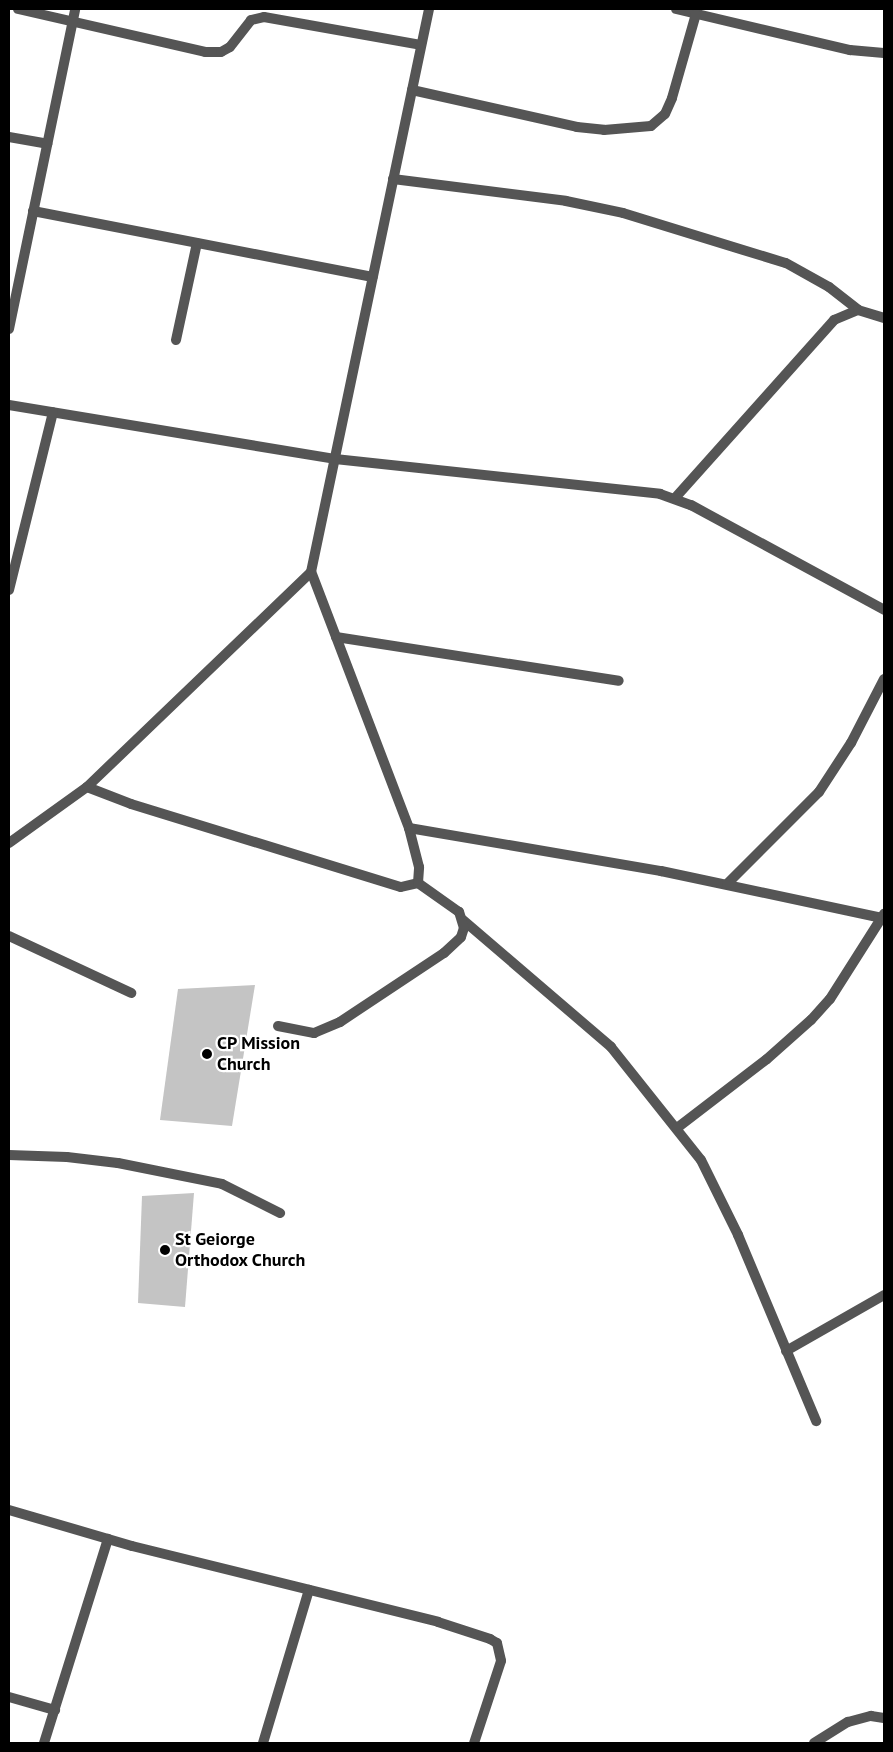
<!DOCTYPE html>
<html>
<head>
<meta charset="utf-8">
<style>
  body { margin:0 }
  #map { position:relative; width:893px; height:1752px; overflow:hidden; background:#fff; font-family:"PT Sans",sans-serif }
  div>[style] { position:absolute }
  .building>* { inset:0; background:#c4c4c4 }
  .service>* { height:10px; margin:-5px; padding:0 5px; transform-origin:5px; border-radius:5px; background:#555 }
  .minor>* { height:10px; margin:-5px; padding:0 5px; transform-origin:5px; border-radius:5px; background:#555 }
  .dots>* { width:14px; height:14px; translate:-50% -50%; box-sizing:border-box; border:2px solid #fff; border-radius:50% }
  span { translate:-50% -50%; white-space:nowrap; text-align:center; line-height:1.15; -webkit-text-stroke:4.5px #fff; paint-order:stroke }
  .poi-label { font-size:18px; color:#000; font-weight:700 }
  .left { translate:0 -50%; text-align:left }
  .frame { position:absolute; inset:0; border:10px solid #000; pointer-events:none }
</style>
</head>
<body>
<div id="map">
  <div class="building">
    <div style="clip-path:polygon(255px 985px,232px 1126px,160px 1120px,178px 989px)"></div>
    <div style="clip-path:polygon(194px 1193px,185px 1307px,138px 1303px,142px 1196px)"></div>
  </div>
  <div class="service">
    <div style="left:814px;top:1743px;width:40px;rotate:-32deg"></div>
    <div style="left:848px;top:1722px;width:24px;rotate:-15deg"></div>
    <div style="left:871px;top:1716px;width:13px;rotate:9deg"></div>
  </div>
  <div class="minor">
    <div style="left:18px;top:9px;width:192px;rotate:12.9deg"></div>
    <div style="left:205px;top:52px;width:16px"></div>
    <div style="left:221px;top:52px;width:10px;rotate:-29deg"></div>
    <div style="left:230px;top:47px;width:34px;rotate:-52deg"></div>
    <div style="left:251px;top:20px;width:13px;rotate:-13deg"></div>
    <div style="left:264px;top:17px;width:159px;rotate:10.1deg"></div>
    <div style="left:676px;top:9px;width:179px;rotate:13.3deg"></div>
    <div style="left:850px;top:50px;width:34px;rotate:5deg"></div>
    <div style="left:412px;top:90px;width:169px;rotate:12.6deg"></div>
    <div style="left:577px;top:127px;width:27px;rotate:6deg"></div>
    <div style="left:604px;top:130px;width:47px;rotate:-4.9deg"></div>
    <div style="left:651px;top:126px;width:18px;rotate:-41deg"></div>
    <div style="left:665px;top:114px;width:17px;rotate:-66deg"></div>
    <div style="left:672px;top:98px;width:87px;rotate:-74.1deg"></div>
    <div style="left:9px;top:137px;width:39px;rotate:10deg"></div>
    <div style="left:393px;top:179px;width:174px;rotate:7.2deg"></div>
    <div style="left:566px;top:201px;width:58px;rotate:11.9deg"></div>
    <div style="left:623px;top:213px;width:170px;rotate:17.1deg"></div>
    <div style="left:786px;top:263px;width:49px;rotate:29.2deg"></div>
    <div style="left:829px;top:287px;width:37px;rotate:38deg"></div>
    <div style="left:33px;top:211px;width:346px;rotate:11deg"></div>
    <div style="left:9px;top:329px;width:327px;rotate:-78.3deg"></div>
    <div style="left:176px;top:340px;width:99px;rotate:-77.8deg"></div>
    <div style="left:9px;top:405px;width:330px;rotate:9.4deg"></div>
    <div style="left:335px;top:459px;width:327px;rotate:6.1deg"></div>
    <div style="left:660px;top:494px;width:33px;rotate:20deg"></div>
    <div style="left:691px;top:505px;width:220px;rotate:28.5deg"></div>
    <div style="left:675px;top:498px;width:239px;rotate:-48.2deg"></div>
    <div style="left:834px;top:320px;width:26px;rotate:-23deg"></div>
    <div style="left:858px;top:310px;width:27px;rotate:17deg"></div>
    <div style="left:9px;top:590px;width:183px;rotate:-76.1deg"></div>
    <div style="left:336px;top:637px;width:286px;rotate:8.8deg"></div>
    <div style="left:87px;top:787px;width:47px;rotate:21.1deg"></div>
    <div style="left:131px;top:804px;width:282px;rotate:17.1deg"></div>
    <div style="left:401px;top:887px;width:17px;rotate:-13deg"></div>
    <div style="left:418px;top:883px;width:16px;rotate:-86deg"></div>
    <div style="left:419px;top:867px;width:40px;rotate:-104.4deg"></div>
    <div style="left:409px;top:828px;width:274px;rotate:-110.9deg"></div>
    <div style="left:409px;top:828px;width:256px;rotate:9.7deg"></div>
    <div style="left:661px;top:871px;width:226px;rotate:12deg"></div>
    <div style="left:9px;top:843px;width:96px;rotate:-35.7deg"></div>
    <div style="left:87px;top:787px;width:310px;rotate:-43.8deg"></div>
    <div style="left:311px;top:572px;width:575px;rotate:-78.16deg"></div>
    <div style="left:727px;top:884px;width:130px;rotate:-45deg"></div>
    <div style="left:819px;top:792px;width:59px;rotate:-56.9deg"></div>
    <div style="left:851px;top:743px;width:72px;rotate:-62.7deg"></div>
    <div style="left:463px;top:920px;width:195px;rotate:40.6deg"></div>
    <div style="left:611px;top:1047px;width:144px;rotate:51.5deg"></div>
    <div style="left:701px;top:1160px;width:84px;rotate:63.7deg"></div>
    <div style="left:738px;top:1235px;width:202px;rotate:67.2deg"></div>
    <div style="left:9px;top:936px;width:135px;rotate:25deg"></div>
    <div style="left:278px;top:1026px;width:37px;rotate:11deg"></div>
    <div style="left:314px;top:1033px;width:28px;rotate:-23deg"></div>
    <div style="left:340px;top:1022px;width:125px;rotate:-33.6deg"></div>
    <div style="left:444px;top:953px;width:23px;rotate:-43deg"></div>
    <div style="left:461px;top:937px;width:9px;rotate:-72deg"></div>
    <div style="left:464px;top:928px;width:17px;rotate:-107deg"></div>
    <div style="left:459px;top:912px;width:50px;rotate:-144.7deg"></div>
    <div style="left:677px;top:1128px;width:113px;rotate:-37.5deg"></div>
    <div style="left:767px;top:1059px;width:59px;rotate:-41.6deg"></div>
    <div style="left:811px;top:1020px;width:28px;rotate:-48deg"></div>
    <div style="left:830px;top:999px;width:101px;rotate:-57.6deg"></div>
    <div style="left:9px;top:1155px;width:58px;rotate:2deg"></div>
    <div style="left:67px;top:1157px;width:51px;rotate:6.7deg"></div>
    <div style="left:118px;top:1163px;width:106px;rotate:11.4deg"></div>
    <div style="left:222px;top:1184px;width:65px;rotate:26.6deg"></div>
    <div style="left:786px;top:1351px;width:113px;rotate:-29.7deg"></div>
    <div style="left:9px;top:1510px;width:128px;rotate:16.3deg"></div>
    <div style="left:132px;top:1546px;width:315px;rotate:13.9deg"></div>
    <div style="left:438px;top:1622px;width:55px;rotate:18.1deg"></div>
    <div style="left:490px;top:1639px;width:8px;rotate:30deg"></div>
    <div style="left:497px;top:1643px;width:18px;rotate:77deg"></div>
    <div style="left:501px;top:1661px;width:86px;rotate:108.2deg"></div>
    <div style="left:9px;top:1697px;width:48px;rotate:15.8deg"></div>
    <div style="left:44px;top:1743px;width:214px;rotate:-72.6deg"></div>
    <div style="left:263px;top:1743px;width:160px;rotate:-73.3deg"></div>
  </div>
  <div class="dots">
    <div style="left:207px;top:1054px;background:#000"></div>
    <div style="left:165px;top:1250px;background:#000"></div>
  </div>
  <div class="poi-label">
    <span class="left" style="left:217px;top:1054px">CP Mission<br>Church</span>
    <span class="left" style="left:175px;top:1250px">St Geiorge<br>Orthodox Church</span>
  </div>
  <div class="frame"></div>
</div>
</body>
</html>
